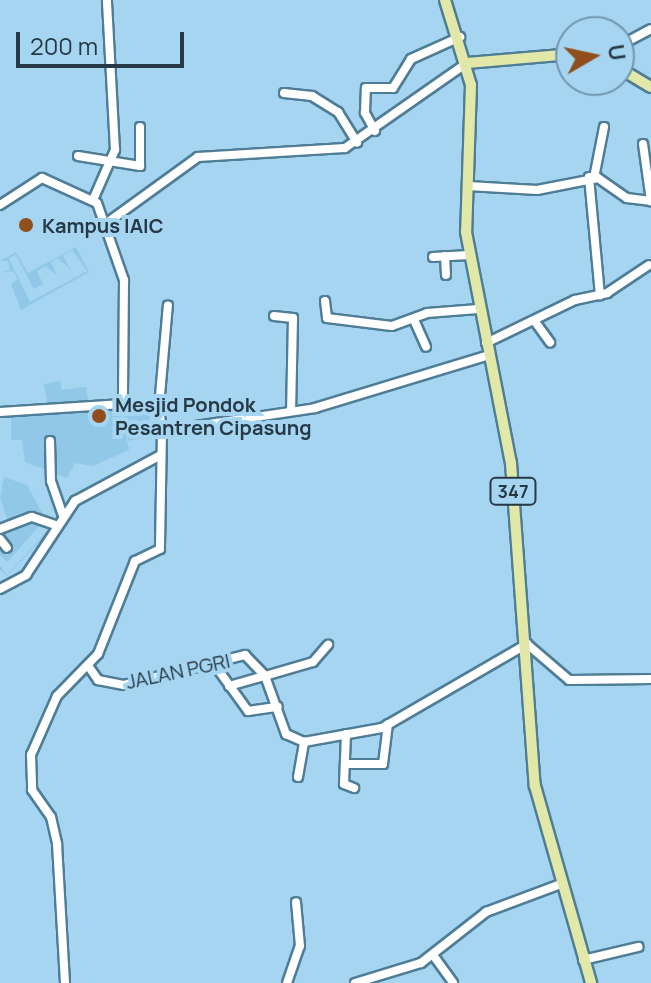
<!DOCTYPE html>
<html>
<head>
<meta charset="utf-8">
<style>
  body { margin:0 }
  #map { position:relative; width:651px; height:983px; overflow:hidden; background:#a5d5f1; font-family:Manrope,sans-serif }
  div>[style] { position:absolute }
  .built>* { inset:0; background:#91c8e8 }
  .roads { filter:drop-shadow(2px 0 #4f7d96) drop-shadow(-2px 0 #4f7d96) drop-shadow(0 2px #4f7d96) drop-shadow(0 -2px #4f7d96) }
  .minor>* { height:8px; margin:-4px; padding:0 4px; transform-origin:4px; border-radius:4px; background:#fff }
  .major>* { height:10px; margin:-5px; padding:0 5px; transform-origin:5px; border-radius:5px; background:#e2e8a7 }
  .dots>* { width:22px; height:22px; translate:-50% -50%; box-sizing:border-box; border:4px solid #a5d5f1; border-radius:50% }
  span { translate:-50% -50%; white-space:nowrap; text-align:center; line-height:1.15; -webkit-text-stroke:8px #a5d5f1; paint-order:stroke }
  .shield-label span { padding:2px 6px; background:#a5d5f1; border:2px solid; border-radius:6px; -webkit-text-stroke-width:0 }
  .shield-label { font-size:18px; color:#263945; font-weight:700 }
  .poi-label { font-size:20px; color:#263945; font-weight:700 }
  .left { translate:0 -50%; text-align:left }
  .street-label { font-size:20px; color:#263945 }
  .north { position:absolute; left:555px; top:16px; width:80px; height:80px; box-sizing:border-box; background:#a5d5f1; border:2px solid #7297ac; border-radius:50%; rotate:81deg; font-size:22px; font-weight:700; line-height:32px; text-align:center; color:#263945 }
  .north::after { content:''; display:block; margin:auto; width:28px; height:36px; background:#904f1c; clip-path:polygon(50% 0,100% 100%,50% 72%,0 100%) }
  .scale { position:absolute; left:16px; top:32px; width:168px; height:36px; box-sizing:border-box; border:4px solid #263945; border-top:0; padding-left:10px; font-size:24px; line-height:28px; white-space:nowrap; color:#263945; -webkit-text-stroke:6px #a5d5f1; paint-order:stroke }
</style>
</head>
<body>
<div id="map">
  <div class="built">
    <div style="clip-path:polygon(evenodd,76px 247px,89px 272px,21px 310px,11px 284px,18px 279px,13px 271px,0 273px,10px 270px,8px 261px,0 261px,16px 252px,28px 273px,76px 247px,72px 250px,87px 271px,30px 302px,9px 258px,16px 255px,34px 289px,43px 284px,37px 271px,46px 266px,57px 276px,51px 262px,58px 258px,70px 269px,63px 255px,72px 250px)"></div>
    <div style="clip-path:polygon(60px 381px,62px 390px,86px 387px,89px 404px,121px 404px,123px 422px,125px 406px,149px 406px,150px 436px,129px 441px,125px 431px,129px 450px,93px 466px,75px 463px,67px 478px,25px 462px,22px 440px,11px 440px,11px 414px,48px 409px,44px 384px)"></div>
    <div style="clip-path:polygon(4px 477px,27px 485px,51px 529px,7px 576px,0 570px,0 566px,7px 575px,49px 529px,42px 523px,7px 562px,0 555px,0 521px,9px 523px,0 498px)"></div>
  </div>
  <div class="roads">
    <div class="minor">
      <div style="left:619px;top:46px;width:36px;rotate:-28deg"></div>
      <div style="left:284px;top:93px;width:28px;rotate:6deg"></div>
      <div style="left:312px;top:96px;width:31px;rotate:32deg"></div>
      <div style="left:338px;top:112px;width:36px;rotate:58deg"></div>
      <div style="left:375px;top:131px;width:21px;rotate:-119deg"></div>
      <div style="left:365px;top:113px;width:25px;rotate:-88deg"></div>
      <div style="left:366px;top:88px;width:27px"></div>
      <div style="left:393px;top:88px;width:34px;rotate:-58deg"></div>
      <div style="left:411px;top:59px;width:54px;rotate:-24.2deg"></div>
      <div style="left:643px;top:144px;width:58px;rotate:82deg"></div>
      <div style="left:78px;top:156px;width:63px;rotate:9.2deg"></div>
      <div style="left:140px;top:166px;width:39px;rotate:-90deg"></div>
      <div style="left:589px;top:177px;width:119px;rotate:84.7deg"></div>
      <div style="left:594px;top:178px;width:52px;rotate:-78.9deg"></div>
      <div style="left:468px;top:186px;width:69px;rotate:3.3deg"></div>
      <div style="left:537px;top:190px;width:62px;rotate:-11.1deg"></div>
      <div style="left:598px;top:178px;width:35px;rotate:35deg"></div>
      <div style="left:627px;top:198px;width:24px;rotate:7deg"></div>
      <div style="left:93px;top:200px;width:55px;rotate:-66.3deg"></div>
      <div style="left:115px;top:150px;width:150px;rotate:-93.1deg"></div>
      <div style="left:0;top:205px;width:50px;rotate:-32.7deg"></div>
      <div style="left:42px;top:178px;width:60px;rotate:24.4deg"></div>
      <div style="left:97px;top:203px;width:82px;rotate:70.7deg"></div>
      <div style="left:124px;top:280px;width:124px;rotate:90.5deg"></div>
      <div style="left:123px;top:404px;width:36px;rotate:5deg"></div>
      <div style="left:159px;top:407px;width:24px;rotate:83deg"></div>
      <div style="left:162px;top:431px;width:118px;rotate:91deg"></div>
      <div style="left:160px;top:549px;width:28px;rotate:154deg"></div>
      <div style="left:135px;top:561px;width:100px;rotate:111.7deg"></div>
      <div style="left:98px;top:654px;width:59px;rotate:134.3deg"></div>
      <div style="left:57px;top:696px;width:64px;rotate:113.8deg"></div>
      <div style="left:31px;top:755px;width:35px;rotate:88deg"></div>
      <div style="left:32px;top:790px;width:33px;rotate:55deg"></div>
      <div style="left:51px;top:817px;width:28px;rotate:77deg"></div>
      <div style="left:57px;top:844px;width:139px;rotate:86.7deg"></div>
      <div style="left:104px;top:225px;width:116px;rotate:-35.9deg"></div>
      <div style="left:198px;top:157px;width:147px;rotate:-3.5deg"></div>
      <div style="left:345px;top:148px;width:149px;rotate:-34.9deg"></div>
      <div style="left:445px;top:256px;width:19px;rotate:87deg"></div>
      <div style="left:433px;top:257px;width:36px;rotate:-3deg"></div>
      <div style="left:325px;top:301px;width:17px;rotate:83deg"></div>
      <div style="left:327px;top:318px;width:65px;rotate:7deg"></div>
      <div style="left:392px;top:326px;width:37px;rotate:-20deg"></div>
      <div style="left:427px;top:313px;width:51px;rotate:-4.5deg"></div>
      <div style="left:274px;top:316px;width:19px;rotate:6deg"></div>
      <div style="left:293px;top:318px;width:93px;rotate:91.2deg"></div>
      <div style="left:415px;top:322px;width:27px;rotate:66deg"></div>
      <div style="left:536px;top:323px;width:24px;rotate:54deg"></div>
      <div style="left:486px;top:343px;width:99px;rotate:-25.8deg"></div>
      <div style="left:575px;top:300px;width:33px;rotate:-12deg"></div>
      <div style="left:607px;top:293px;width:50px;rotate:-33.7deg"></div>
      <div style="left:159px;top:407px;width:102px;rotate:-85deg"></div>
      <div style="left:0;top:412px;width:123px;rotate:-3.7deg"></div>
      <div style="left:162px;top:431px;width:155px;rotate:-8.5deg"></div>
      <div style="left:315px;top:408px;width:182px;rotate:-16.9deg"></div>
      <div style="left:50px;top:441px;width:40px;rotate:88.6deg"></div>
      <div style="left:51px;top:481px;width:36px;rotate:71deg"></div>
      <div style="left:0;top:529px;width:34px;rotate:-21deg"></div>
      <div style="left:32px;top:517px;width:24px;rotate:19deg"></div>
      <div style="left:0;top:539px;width:11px;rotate:52deg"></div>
      <div style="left:0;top:589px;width:30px;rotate:-28deg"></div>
      <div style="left:26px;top:575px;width:89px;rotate:-56.5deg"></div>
      <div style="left:75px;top:501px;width:95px;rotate:-28.2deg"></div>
      <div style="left:214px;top:664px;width:58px;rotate:54.1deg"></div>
      <div style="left:248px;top:711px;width:30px;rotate:-8deg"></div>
      <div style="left:89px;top:667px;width:16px;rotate:55deg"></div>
      <div style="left:98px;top:680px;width:26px;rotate:11deg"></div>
      <div style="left:124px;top:685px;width:125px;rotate:-13.9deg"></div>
      <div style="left:245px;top:655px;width:29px;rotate:46deg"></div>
      <div style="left:265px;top:676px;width:50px;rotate:-16.3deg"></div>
      <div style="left:313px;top:662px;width:23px;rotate:-49deg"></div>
      <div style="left:229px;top:686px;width:37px;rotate:-16deg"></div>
      <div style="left:265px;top:676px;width:62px;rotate:70.1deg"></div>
      <div style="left:286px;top:734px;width:20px;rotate:24deg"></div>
      <div style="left:304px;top:742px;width:79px;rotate:-10.2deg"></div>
      <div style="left:382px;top:728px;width:168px;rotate:-30.1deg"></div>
      <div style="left:527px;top:644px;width:55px;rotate:40.6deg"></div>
      <div style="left:569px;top:680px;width:82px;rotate:-0.7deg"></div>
      <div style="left:346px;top:734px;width:50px;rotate:92.3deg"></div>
      <div style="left:344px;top:784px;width:11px;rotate:22deg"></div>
      <div style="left:345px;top:764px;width:38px"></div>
      <div style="left:383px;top:764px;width:40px;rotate:-82.9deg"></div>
      <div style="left:298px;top:777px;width:36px;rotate:-80deg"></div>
      <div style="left:433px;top:955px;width:34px;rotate:54deg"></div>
      <div style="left:583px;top:960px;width:57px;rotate:-13.3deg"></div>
      <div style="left:287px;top:983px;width:39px;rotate:-71deg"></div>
      <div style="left:300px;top:946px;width:44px;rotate:-95.2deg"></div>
      <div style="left:355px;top:983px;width:69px;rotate:-16.9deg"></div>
      <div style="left:421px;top:963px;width:83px;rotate:-38.1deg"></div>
      <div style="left:486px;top:912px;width:77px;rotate:-20.6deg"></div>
    </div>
    <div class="major">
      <div style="left:445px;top:0;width:89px;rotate:73deg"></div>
      <div style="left:471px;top:85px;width:147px;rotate:91.9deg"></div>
      <div style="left:466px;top:232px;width:235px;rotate:79deg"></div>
      <div style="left:511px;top:463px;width:324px;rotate:85.8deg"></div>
      <div style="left:535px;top:786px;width:205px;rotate:74.1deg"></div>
      <div style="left:467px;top:63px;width:104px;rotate:-4.9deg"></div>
      <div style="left:619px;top:68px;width:37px;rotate:31deg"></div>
    </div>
  </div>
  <div class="dots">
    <div style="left:26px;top:225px;background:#904f1c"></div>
    <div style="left:99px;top:416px;background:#904f1c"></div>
  </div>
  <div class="shield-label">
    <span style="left:513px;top:491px">347</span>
  </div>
  <div class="poi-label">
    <span class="left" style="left:42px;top:225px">Kampus IAIC</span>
    <span class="left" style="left:115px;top:416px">Mesjid Pondok<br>Pesantren Cipasung</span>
  </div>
  <div class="street-label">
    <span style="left:178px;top:671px;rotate:-12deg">JALAN PGRI</span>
  </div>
  <div class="north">U</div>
  <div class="scale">200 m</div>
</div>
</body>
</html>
